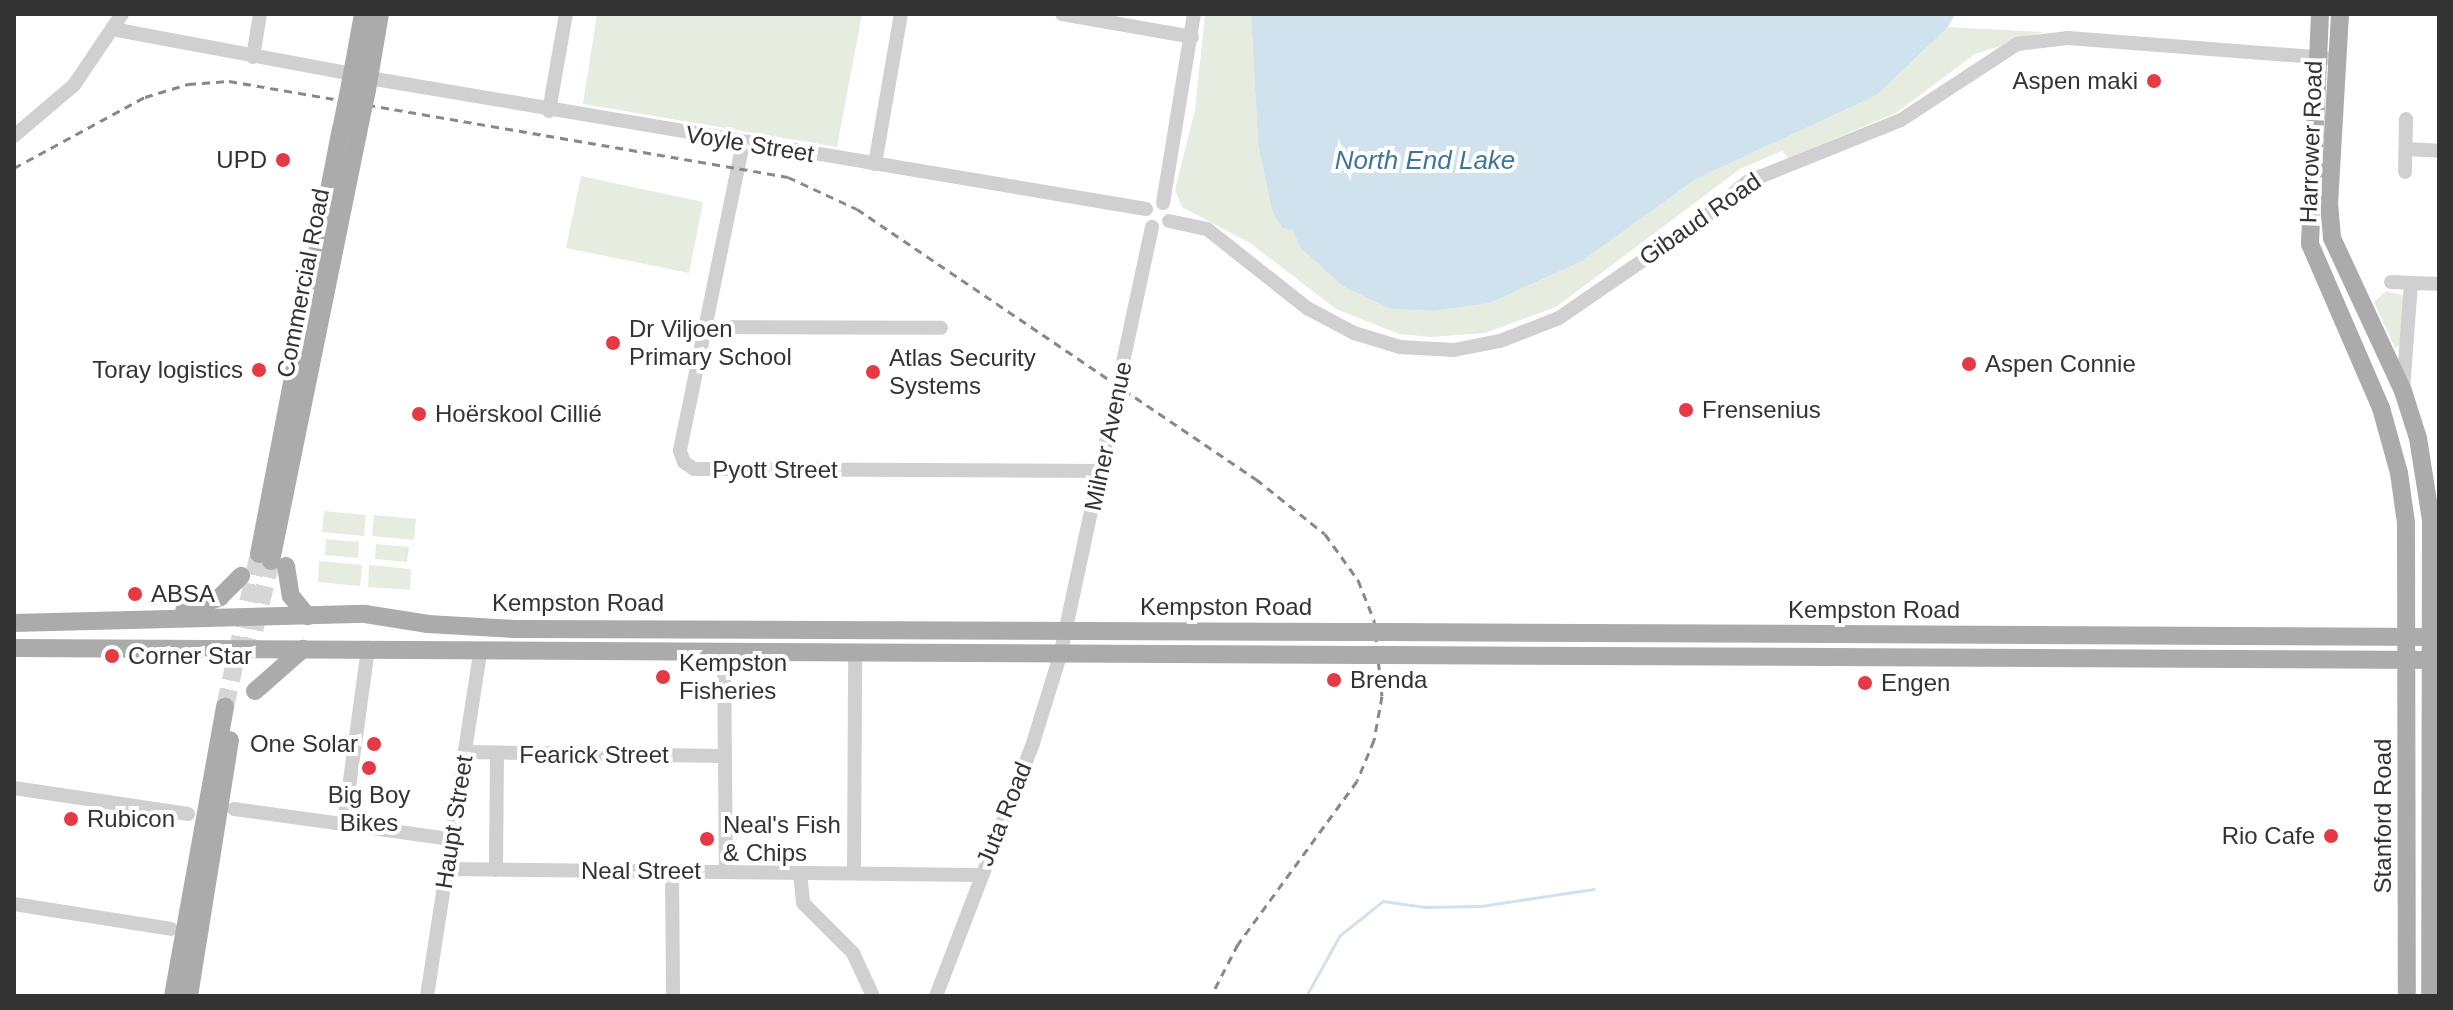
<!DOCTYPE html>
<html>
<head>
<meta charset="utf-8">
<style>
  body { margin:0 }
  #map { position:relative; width:2453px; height:1010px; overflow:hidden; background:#fff; font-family:Helvetica,sans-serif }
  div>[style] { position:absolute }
  .green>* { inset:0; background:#e6ecdf }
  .water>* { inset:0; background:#cfe2ee }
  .stream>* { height:3px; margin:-1.5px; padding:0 1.5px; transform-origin:1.5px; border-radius:1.5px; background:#cfe2ee }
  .major-tunnel>* { height:18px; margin-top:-9px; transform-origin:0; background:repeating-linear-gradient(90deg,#d6d6d6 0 18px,transparent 0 27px) }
  .minor>* { height:14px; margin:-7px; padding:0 7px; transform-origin:7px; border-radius:7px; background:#d0d0d0 }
  .major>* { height:18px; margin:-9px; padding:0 9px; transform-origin:9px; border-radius:9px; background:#ababab }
  .rail>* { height:3px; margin-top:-1.5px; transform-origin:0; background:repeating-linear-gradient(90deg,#888 0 8px,transparent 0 14px) }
  .major-bridge>* { height:18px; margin:-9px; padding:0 9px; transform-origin:9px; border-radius:9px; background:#ababab }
  .dots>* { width:22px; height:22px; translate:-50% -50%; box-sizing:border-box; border:4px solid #fff; border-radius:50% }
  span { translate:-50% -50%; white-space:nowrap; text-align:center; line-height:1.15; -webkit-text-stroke:8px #fff; paint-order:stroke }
  .poi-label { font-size:24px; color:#333 }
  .right { translate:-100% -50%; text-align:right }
  .left { translate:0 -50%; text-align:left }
  .street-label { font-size:24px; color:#333 }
  .water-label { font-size:26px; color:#3f7597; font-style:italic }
  .frame { position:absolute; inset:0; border:16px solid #333; pointer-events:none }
</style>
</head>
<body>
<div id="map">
  <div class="green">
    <div style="clip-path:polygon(597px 14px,862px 14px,837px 147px,583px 104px)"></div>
    <div style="clip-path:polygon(1205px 14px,1251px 14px,1258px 144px,1272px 211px,1282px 228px,1293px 229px,1391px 309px,1433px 311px,1490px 303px,1582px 261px,1696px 179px,1877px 95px,1948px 27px,2044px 32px,1975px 54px,1896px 113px,1788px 158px,1782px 151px,1740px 169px,1556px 307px,1485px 333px,1431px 337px,1399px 334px,1336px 309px,1250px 243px,1182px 207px,1175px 190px,1195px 110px)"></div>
    <div style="clip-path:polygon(581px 176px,703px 202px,689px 273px,566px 248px)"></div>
    <div style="clip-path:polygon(2386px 291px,2406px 296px,2403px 343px,2395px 348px,2374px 302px)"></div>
    <div style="clip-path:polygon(324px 511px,366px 515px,364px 536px,322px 532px)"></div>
    <div style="clip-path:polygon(374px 515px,416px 519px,414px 540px,372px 536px)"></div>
    <div style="clip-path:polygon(326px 539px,359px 542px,358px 558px,325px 555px)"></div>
    <div style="clip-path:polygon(376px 544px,409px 547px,407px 562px,375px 559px)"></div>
    <div style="clip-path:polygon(319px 561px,362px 565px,360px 586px,318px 582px)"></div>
    <div style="clip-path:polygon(369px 565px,411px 569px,410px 590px,368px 587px)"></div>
  </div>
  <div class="water">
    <div style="clip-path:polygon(1251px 14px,1955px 14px,1948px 27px,1877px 95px,1696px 179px,1582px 261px,1490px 303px,1433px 311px,1391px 309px,1343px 286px,1300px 247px,1293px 230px,1282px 228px,1272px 211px,1258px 144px)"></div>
  </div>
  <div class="stream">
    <div style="left:1306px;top:996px;width:70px;rotate:-60.9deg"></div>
    <div style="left:1340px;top:935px;width:55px;rotate:-38.3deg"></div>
    <div style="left:1383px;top:901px;width:42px;rotate:8.1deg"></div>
    <div style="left:1425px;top:907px;width:56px;rotate:-1deg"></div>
    <div style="left:1481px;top:906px;width:114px;rotate:-8.6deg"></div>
  </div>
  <div class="major-tunnel">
    <div style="left:248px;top:656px;width:98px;rotate:-76.4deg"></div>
    <div style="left:225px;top:707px;width:157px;rotate:-77.5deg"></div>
  </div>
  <div class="minor">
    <div style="left:1062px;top:14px;width:132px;rotate:10deg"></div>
    <div style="left:112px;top:29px;width:244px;rotate:10.6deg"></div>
    <div style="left:253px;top:57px;width:44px;rotate:-80.8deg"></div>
    <div style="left:369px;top:78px;width:788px;rotate:9.57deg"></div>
    <div style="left:549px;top:111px;width:98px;rotate:-80.1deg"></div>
    <div style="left:14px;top:136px;width:79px;rotate:-40.4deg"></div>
    <div style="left:74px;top:85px;width:86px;rotate:-55.9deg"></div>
    <div style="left:743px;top:143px;width:314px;rotate:101.6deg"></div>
    <div style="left:680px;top:451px;width:12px;rotate:70deg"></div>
    <div style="left:684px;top:462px;width:12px;rotate:35deg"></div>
    <div style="left:694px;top:469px;width:23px"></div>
    <div style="left:717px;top:469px;width:383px;rotate:0.3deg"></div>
    <div style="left:2406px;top:149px;width:33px;rotate:3deg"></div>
    <div style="left:875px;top:164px;width:152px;rotate:-80.2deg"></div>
    <div style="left:2405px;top:172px;width:53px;rotate:-88.9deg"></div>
    <div style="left:1163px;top:203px;width:192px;rotate:-80.7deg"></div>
    <div style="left:1169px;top:221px;width:39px;rotate:12deg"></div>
    <div style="left:1207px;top:229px;width:127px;rotate:38.3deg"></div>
    <div style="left:1307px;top:308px;width:53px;rotate:28deg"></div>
    <div style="left:1354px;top:333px;width:48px;rotate:16.9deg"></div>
    <div style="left:1400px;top:347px;width:54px;rotate:3.2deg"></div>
    <div style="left:1454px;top:350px;width:47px;rotate:-11.1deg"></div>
    <div style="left:1500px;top:341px;width:63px;rotate:-21.3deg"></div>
    <div style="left:1559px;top:318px;width:175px;rotate:-34.5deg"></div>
    <div style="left:1703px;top:219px;width:57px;rotate:-40.1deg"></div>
    <div style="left:1747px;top:182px;width:166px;rotate:-21.9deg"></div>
    <div style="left:1901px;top:120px;width:139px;rotate:-33.2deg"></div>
    <div style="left:2017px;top:44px;width:51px;rotate:-6.7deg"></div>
    <div style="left:2068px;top:38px;width:259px;rotate:4.4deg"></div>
    <div style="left:2391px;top:282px;width:48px;rotate:2.4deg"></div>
    <div style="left:705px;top:327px;width:236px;rotate:0.2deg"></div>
    <div style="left:2403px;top:390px;width:107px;rotate:-85.7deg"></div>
    <div style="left:724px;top:652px;width:219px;rotate:89.5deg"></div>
    <div style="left:465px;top:752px;width:258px;rotate:0.9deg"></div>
    <div style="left:14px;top:788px;width:176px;rotate:8.5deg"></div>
    <div style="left:234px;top:809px;width:219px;rotate:7.9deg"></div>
    <div style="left:344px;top:824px;width:178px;rotate:-82.2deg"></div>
    <div style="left:447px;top:869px;width:531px;rotate:0.65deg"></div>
    <div style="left:496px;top:870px;width:116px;rotate:-89.5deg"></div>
    <div style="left:672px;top:871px;width:125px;rotate:89.5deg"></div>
    <div style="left:800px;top:873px;width:30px;rotate:84deg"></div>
    <div style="left:803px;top:903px;width:71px;rotate:45deg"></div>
    <div style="left:853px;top:953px;width:47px;rotate:65.1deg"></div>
    <div style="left:854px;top:873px;width:219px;rotate:-89.7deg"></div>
    <div style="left:14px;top:904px;width:159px;rotate:9deg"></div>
    <div style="left:427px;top:996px;width:351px;rotate:-81.2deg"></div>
    <div style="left:936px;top:996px;width:271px;rotate:-69deg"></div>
    <div style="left:1033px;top:743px;width:91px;rotate:-72.8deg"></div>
    <div style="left:1060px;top:656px;width:439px;rotate:-77.9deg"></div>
  </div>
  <div class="major">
    <div style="left:2320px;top:14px;width:230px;rotate:92.5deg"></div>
    <div style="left:2310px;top:244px;width:179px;rotate:66.6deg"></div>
    <div style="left:2381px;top:408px;width:67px;rotate:74.5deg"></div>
    <div style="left:2399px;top:473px;width:50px;rotate:82deg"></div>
    <div style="left:2406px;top:523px;width:473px;rotate:89.9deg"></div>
    <div style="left:2340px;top:14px;width:189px;rotate:93.3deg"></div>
    <div style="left:2329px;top:203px;width:35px;rotate:85deg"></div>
    <div style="left:2332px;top:238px;width:169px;rotate:65.1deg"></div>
    <div style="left:2403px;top:391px;width:49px;rotate:72.3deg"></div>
    <div style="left:2418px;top:438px;width:83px;rotate:81deg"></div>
    <div style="left:2431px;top:520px;width:476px;rotate:90.1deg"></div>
    <div style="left:350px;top:85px;width:72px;rotate:-79.6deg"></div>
    <div style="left:367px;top:90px;width:77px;rotate:-80.3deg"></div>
    <div style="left:259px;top:554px;width:432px;rotate:-79.1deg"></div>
    <div style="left:271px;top:561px;width:437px;rotate:-78.5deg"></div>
    <div style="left:286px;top:566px;width:30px;rotate:81deg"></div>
    <div style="left:291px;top:596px;width:26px;rotate:51deg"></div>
    <div style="left:184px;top:611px;width:39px;rotate:-21deg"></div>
    <div style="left:220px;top:597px;width:30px;rotate:-45deg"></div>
    <div style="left:14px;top:623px;width:351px;rotate:-1.5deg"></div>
    <div style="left:365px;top:614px;width:64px;rotate:9deg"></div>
    <div style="left:428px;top:624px;width:88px;rotate:3.3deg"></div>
    <div style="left:516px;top:629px;width:842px;rotate:0.2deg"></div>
    <div style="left:1389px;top:632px;width:1050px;rotate:0.27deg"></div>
    <div style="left:14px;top:648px;width:1344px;rotate:0.3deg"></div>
    <div style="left:1388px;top:655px;width:1051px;rotate:0.27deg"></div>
    <div style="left:255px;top:691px;width:64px;rotate:-41.2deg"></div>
    <div style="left:173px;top:996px;width:294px;rotate:-79.8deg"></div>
    <div style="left:189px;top:996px;width:259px;rotate:-80.9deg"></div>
  </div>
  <div class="rail">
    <div style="left:14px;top:168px;width:149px;rotate:-28.5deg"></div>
    <div style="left:145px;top:97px;width:45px;rotate:-16.8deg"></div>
    <div style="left:188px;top:84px;width:41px;rotate:-4.2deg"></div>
    <div style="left:229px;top:81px;width:567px;rotate:9.74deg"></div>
    <div style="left:788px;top:177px;width:76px;rotate:24.9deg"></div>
    <div style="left:857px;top:209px;width:482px;rotate:34.1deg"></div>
    <div style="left:1256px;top:479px;width:88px;rotate:38.6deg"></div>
    <div style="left:1325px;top:534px;width:57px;rotate:54.3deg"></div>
    <div style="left:1358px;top:580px;width:43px;rotate:68.2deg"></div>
    <div style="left:1374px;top:620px;width:76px;rotate:84deg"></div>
    <div style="left:1382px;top:696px;width:45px;rotate:100.3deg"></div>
    <div style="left:1374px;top:740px;width:44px;rotate:112.5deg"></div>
    <div style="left:1357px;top:781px;width:202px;rotate:126.1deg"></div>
    <div style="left:1238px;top:944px;width:59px;rotate:117.4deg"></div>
  </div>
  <div class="major-bridge">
    <div style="left:341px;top:130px;width:46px;rotate:-78.7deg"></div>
    <div style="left:358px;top:133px;width:44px;rotate:-78.2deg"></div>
    <div style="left:1358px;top:632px;width:31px"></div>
    <div style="left:1358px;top:655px;width:30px"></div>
  </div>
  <div class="dots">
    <div style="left:2154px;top:81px;background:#e63946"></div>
    <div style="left:283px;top:160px;background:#e63946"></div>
    <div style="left:613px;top:343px;background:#e63946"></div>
    <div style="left:1969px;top:364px;background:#e63946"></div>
    <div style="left:259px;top:370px;background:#e63946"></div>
    <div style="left:873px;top:372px;background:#e63946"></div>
    <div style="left:1686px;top:410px;background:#e63946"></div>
    <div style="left:419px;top:414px;background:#e63946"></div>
    <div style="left:135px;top:594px;background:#e63946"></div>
    <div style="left:112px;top:656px;background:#e63946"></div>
    <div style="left:663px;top:677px;background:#e63946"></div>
    <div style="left:1334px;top:680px;background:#e63946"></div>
    <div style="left:1865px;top:683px;background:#e63946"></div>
    <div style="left:374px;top:744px;background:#e63946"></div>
    <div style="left:369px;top:768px;background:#e63946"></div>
    <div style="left:71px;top:819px;background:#e63946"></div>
    <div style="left:2331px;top:836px;background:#e63946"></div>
    <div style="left:707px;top:839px;background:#e63946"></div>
  </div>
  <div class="poi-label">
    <span class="right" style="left:2138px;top:81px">Aspen maki</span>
    <span class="right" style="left:267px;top:160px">UPD</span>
    <span class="left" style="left:629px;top:343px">Dr Viljoen<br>Primary School</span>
    <span class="left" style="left:889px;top:372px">Atlas Security<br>Systems</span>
    <span class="left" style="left:1985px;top:364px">Aspen Connie</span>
    <span class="right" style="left:243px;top:370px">Toray logistics</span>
    <span class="left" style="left:1702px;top:410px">Frensenius</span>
    <span class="left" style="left:435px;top:414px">Hoërskool Cillié</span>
    <span class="left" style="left:151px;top:594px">ABSA</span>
    <span class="left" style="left:128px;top:656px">Corner Star</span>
    <span class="left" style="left:679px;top:677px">Kempston<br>Fisheries</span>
    <span class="left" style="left:1350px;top:680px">Brenda</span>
    <span class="left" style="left:1881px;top:683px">Engen</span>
    <span class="right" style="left:358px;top:744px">One Solar</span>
    <span style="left:369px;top:809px">Big Boy<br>Bikes</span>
    <span class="left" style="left:87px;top:819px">Rubicon</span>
    <span class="left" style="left:723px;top:839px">Neal's Fish<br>&amp; Chips</span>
    <span class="right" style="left:2315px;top:836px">Rio Cafe</span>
  </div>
  <div class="street-label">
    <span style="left:2311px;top:142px;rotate:-88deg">Harrower Road</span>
    <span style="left:750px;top:144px;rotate:9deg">Voyle Street</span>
    <span style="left:1700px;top:219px;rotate:-35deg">Gibaud Road</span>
    <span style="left:303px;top:283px;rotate:-79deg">Commercial Road</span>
    <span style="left:1108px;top:436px;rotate:-78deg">Milner Avenue</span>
    <span style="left:775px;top:470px">Pyott Street</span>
    <span style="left:578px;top:603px">Kempston Road</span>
    <span style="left:1226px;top:607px">Kempston Road</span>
    <span style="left:1874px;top:610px">Kempston Road</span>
    <span style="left:594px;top:755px">Fearick Street</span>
    <span style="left:1004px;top:814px;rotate:-68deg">Juta Road</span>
    <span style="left:2383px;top:816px;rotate:-90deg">Stanford Road</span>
    <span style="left:454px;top:822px;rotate:-81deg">Haupt Street</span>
    <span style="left:641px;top:871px">Neal Street</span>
  </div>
  <div class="water-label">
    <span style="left:1425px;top:161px">North End Lake</span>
  </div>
  <div class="frame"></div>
</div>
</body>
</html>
